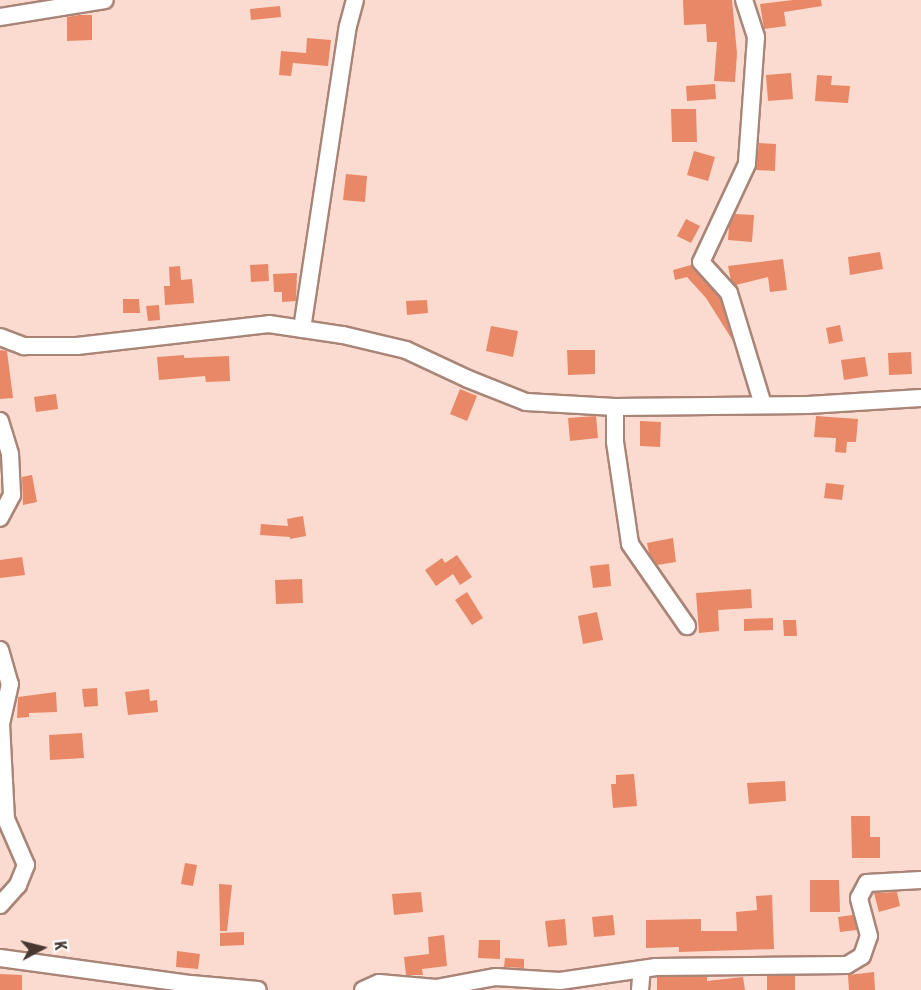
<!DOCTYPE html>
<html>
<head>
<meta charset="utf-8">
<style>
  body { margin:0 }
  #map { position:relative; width:921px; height:990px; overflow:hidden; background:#fbdbd0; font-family:"Roboto Condensed",sans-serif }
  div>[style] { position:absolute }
  .building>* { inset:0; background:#e88866 }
  .roads { filter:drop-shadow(2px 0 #a98578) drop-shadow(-2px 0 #a98578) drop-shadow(0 2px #a98578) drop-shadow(0 -2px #a98578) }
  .minor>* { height:16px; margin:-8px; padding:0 8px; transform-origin:8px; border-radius:8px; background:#fff }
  span { translate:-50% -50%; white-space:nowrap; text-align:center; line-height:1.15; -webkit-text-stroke:4.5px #fff; paint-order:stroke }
  .north { position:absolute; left:12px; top:918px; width:60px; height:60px; -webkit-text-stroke:4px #fff; paint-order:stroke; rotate:83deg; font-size:16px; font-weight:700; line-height:24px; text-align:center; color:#473832 }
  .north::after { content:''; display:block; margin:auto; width:21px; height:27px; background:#473832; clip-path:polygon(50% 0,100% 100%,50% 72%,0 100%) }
</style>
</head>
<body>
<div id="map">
  <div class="building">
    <div style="clip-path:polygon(683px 0,732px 0,737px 53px,735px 82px,714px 81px,717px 42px,707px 42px,706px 24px,684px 25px)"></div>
    <div style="clip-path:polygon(793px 0,821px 0,822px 6px,784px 12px,786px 26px,764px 29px,760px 4px)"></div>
    <div style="clip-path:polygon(280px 6px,281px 17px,251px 20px,250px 9px)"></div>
    <div style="clip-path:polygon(79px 15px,92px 15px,92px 40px,67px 41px,67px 17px)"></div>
    <div style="clip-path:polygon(307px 38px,331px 40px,328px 66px,293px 63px,291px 76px,279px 75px,281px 51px,306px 53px)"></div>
    <div style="clip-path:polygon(791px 73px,793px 99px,768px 101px,766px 75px)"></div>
    <div style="clip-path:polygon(817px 75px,832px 76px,831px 85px,850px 86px,848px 103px,815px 101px)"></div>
    <div style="clip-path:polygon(715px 84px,716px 99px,687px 101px,686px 86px)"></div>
    <div style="clip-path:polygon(671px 109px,696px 109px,697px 142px,672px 142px)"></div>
    <div style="clip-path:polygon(759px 143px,776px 144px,775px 171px,756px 170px)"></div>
    <div style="clip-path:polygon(694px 151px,715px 157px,708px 181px,687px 175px)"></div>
    <div style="clip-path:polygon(346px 174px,367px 176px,365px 202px,343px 200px)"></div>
    <div style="clip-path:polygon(735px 214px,754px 215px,752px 242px,728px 240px,729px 226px)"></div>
    <div style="clip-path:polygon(686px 219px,700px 226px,691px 243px,677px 236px)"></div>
    <div style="clip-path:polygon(880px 252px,883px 269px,850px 275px,848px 257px)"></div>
    <div style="clip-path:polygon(783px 259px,787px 290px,770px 292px,768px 277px,736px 285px,731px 280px,728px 266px)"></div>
    <div style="clip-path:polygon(268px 264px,269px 281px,251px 282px,250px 265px)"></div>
    <div style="clip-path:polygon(691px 265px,720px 298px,733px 341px,706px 298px,687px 277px,675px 280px,673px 270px)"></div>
    <div style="clip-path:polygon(180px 266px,181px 280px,192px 279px,194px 303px,165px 305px,164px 286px,170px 286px,169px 267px)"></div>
    <div style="clip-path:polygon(297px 273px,296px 301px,282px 302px,282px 292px,274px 292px,273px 274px)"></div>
    <div style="clip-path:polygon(123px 299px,139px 299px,140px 313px,123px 313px)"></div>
    <div style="clip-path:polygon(427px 300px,428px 313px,407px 315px,406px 301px)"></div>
    <div style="clip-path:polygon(159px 305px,160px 320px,148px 321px,146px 306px)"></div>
    <div style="clip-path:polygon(840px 325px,843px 341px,829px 344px,826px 328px)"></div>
    <div style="clip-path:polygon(491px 326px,518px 331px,513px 357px,486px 351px)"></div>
    <div style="clip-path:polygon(0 350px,7px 351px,13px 398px,0 399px)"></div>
    <div style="clip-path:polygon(567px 350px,595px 350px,595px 374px,568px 375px)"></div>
    <div style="clip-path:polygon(911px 352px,912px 374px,889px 375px,888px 353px)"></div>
    <div style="clip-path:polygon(184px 355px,184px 358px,229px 356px,230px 381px,206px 382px,205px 376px,159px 380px,157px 357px)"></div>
    <div style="clip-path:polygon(865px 357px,868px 376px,844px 380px,841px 360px)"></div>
    <div style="clip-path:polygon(460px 389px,477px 396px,467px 421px,450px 414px)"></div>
    <div style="clip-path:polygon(56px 394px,58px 409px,36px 412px,34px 397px)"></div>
    <div style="clip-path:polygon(596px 416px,598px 438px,570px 441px,568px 418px)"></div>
    <div style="clip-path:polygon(816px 416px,858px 419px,856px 442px,847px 442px,846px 453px,835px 452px,836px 438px,814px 437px)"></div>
    <div style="clip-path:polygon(640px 421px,661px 422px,660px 447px,640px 446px)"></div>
    <div style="clip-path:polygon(32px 475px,37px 502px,23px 505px,22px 477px)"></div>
    <div style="clip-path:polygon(826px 483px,844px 485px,842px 500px,824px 498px)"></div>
    <div style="clip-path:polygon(303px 516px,306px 536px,290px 539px,290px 537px,260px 535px,261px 524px,288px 526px,287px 519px)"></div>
    <div style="clip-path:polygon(673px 538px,676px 562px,657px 565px,649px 553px,647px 543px)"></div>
    <div style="clip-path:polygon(457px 555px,472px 577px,460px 585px,453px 574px,436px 586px,425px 570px,442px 558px,445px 563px)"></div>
    <div style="clip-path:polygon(22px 557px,25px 575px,0 578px,0 560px)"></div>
    <div style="clip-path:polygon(609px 564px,611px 586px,593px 588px,590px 566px)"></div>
    <div style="clip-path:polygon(302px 579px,303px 603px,276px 604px,275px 580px)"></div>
    <div style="clip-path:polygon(751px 589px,752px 608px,718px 610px,719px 631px,699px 633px,696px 593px)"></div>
    <div style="clip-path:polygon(467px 592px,483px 618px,472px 625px,455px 600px)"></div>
    <div style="clip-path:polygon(597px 612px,603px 640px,583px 644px,578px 616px)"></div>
    <div style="clip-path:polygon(773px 618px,773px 630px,744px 631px,744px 619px)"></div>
    <div style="clip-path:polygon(783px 620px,796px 620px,797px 636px,784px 636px)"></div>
    <div style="clip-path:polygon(97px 688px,98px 706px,84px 707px,82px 689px)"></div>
    <div style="clip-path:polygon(149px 689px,150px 701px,157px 700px,158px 712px,128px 715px,125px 692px)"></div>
    <div style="clip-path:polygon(56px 692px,57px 712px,29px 713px,29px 717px,17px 718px,18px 697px)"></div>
    <div style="clip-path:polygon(82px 733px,84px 758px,50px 760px,49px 735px)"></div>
    <div style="clip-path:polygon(634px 774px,637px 806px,613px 808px,611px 784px,616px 784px,616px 775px)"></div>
    <div style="clip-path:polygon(785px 781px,786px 801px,749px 804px,747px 783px)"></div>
    <div style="clip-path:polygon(851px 816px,870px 816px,870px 837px,880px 837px,880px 858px,852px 858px)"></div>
    <div style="clip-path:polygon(185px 863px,197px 865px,193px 886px,181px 884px)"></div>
    <div style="clip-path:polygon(810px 880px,839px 880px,840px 912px,810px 912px)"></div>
    <div style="clip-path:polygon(219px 884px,232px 885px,227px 931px,220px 931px)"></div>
    <div style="clip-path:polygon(421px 892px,423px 912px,394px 915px,392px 894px)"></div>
    <div style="clip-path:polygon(897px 892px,900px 906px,879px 912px,874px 893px)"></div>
    <div style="clip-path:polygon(772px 895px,774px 949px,679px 952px,679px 947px,646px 948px,646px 920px,701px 919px,701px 931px,737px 931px,736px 912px,757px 910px,756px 896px)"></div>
    <div style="clip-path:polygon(613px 915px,615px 935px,594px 937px,592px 917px)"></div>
    <div style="clip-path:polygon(853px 915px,857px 930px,840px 932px,838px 917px)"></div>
    <div style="clip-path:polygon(565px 919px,567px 945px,548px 947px,545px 921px)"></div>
    <div style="clip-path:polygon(244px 932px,244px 945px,220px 946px,220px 933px)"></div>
    <div style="clip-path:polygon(444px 935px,447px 966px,422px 969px,423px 975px,406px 975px,404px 957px,429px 954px,428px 937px)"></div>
    <div style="clip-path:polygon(479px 940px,500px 940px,500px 959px,478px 958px)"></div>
    <div style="clip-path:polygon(177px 951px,200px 954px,198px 969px,176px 967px)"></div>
    <div style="clip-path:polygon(505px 958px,524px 959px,524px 968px,504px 967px)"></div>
    <div style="clip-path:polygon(874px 972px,875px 990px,849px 990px,848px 975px)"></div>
    <div style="clip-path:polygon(0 974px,22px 975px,22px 990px,0 990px)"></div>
    <div style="clip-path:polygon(767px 976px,795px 976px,795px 990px,767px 990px)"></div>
    <div style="clip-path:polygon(657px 977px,707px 977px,707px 981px,743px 977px,745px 990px,657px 990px)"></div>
  </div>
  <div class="roads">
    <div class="minor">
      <div style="left:744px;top:0;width:39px;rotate:72deg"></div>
      <div style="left:756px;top:37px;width:127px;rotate:94.1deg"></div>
      <div style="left:747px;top:164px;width:108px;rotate:115.1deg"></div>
      <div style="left:701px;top:262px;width:42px;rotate:47.9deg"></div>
      <div style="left:729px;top:293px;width:117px;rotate:73.1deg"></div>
      <div style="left:0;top:17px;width:106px;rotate:-9.2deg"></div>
      <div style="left:302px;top:329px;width:306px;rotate:-81.4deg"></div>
      <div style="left:348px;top:26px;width:27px;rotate:-75deg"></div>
      <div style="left:0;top:337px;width:26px;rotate:21deg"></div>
      <div style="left:24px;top:346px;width:53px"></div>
      <div style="left:77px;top:346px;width:193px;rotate:-6.5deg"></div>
      <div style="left:269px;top:324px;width:75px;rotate:8.5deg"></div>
      <div style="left:343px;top:335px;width:65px;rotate:13.4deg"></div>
      <div style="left:406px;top:350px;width:68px;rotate:25.1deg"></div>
      <div style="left:468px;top:379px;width:62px;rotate:21.6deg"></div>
      <div style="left:526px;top:402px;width:89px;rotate:3.2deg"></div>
      <div style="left:615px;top:407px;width:193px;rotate:-0.6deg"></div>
      <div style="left:808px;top:405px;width:113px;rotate:-3.5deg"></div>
      <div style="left:615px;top:407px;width:35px;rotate:90deg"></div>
      <div style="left:615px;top:442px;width:103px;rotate:81.6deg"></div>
      <div style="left:630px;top:544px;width:100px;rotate:55.2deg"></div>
      <div style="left:0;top:421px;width:34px;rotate:73deg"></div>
      <div style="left:10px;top:454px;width:41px;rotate:87.2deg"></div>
      <div style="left:12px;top:495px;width:26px;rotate:118deg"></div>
      <div style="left:0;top:650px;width:35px;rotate:74deg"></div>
      <div style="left:10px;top:684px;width:41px;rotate:102.7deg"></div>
      <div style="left:1px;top:724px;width:95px;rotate:87deg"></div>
      <div style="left:6px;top:819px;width:50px;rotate:66.5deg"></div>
      <div style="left:26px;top:865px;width:22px;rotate:112deg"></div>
      <div style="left:18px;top:885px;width:27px;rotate:132deg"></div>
      <div style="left:0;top:958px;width:193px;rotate:7.8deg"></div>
      <div style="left:191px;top:984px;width:67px;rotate:5.1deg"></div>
      <div style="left:363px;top:990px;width:17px;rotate:-24deg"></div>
      <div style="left:379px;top:983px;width:57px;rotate:5deg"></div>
      <div style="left:436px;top:988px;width:61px;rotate:-10.4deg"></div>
      <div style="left:496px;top:977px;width:64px;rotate:3.6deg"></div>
      <div style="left:560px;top:981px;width:97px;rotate:-8.3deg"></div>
      <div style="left:656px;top:967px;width:191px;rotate:-0.6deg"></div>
      <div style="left:847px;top:965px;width:17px;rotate:-31deg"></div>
      <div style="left:862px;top:956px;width:21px;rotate:-71deg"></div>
      <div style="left:869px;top:936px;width:39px;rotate:-105deg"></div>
      <div style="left:859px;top:898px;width:17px;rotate:-62deg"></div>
      <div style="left:867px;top:883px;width:54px;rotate:-3.2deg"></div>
      <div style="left:640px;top:990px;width:21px;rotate:-85deg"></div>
    </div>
  </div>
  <div class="north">K</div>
</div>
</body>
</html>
